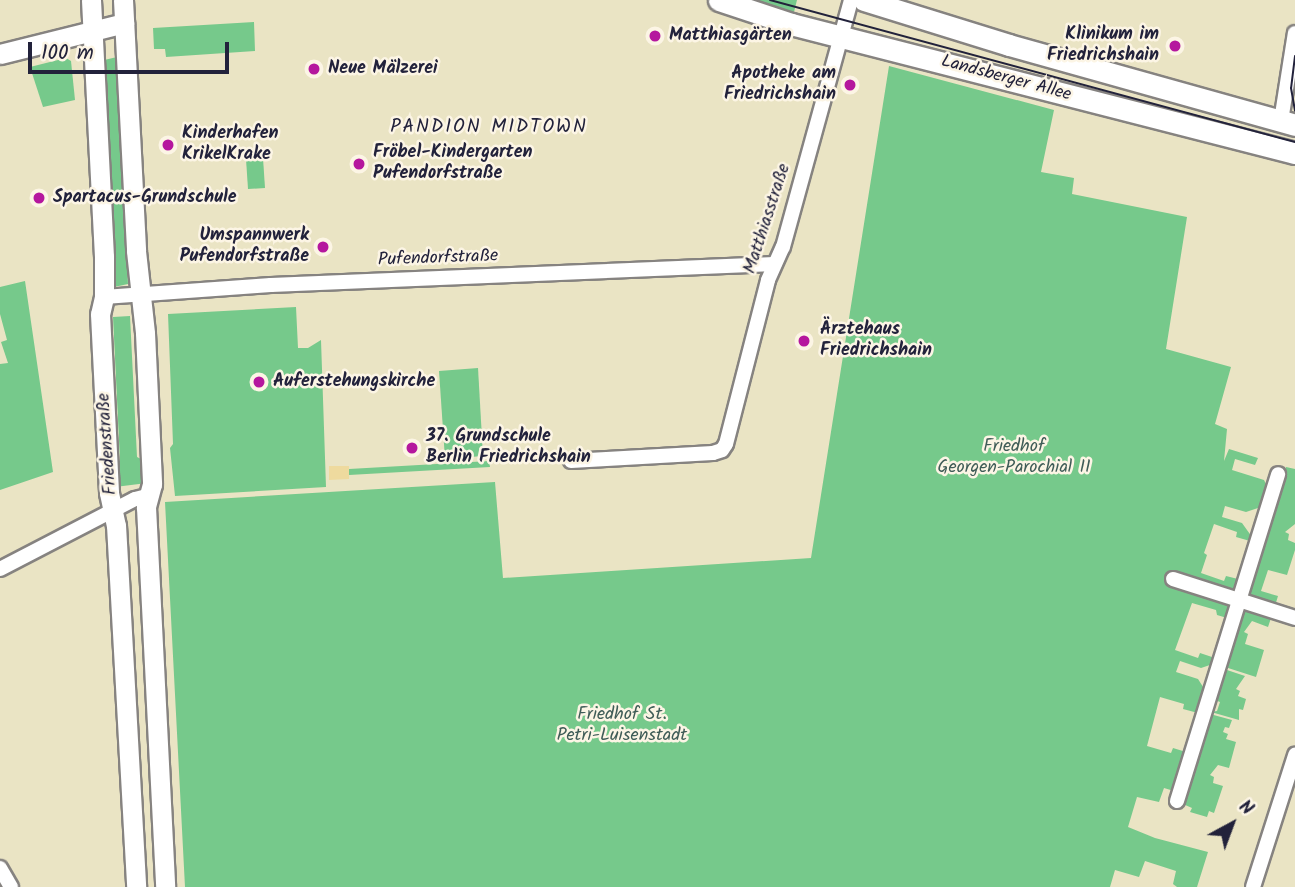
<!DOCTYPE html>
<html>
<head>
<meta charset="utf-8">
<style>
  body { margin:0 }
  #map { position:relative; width:1295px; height:887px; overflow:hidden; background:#eae4c4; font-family:Kalam,sans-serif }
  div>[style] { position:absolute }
  .green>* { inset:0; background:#76c98b }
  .sand>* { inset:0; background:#eeda9e }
  .roads { filter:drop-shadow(2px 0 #868380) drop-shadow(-2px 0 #868380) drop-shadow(0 2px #868380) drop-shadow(0 -2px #868380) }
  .street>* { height:14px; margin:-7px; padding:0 7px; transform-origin:7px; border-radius:7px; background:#fff }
  .secondary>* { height:19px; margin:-9.5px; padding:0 9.5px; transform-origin:9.5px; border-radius:9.5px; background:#fff }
  .primary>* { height:21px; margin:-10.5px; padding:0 10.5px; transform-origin:10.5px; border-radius:10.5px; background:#fff }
  .tram>* { height:2px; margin:-1px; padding:0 1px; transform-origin:1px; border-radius:1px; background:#22223b }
  .dots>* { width:19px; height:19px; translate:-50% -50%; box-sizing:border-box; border:4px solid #fcf5e5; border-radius:50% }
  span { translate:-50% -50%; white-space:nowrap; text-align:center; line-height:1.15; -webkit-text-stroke:5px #fcf5e5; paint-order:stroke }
  .poi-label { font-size:18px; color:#22223b; font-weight:700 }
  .left { translate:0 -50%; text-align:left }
  .right { translate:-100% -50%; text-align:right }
  .street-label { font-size:18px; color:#22223b }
  .park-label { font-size:18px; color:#3f5c57 }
  .neighbourhood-label { font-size:19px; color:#22223b; letter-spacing:2px }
  .north { position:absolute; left:1197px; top:789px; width:70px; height:70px; -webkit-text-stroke:5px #fcf5e5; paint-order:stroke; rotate:41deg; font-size:19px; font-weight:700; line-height:28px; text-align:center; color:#22223b }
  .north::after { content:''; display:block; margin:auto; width:24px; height:32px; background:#22223b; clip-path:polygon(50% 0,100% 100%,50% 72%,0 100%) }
  .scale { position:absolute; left:28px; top:42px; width:201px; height:32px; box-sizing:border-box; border:4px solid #22223b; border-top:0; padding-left:9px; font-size:21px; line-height:24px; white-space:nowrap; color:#22223b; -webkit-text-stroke:5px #fcf5e5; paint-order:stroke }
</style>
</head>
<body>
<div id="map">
  <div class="green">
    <div style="clip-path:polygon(750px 0,797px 0,794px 12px)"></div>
    <div style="clip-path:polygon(254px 22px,255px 51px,166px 57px,165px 49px,154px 49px,153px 28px)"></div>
    <div style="clip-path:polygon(117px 57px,128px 284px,114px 287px,100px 61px)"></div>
    <div style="clip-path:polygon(66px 58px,71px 61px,75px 100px,43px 107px,30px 67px)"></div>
    <div style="clip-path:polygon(889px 66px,1054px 110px,1041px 172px,1074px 178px,1072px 194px,1187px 217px,1166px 349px,1231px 367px,1215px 424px,1227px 429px,1224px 461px,1229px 449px,1258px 458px,1255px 465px,1235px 459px,1232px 470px,1264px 480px,1267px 486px,1261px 507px,1246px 512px,1225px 506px,1222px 517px,1242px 523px,1252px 537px,1250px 541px,1236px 537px,1237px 532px,1214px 524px,1204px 553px,1207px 555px,1201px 573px,1224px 581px,1226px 576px,1238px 579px,1234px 591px,1174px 574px,1171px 587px,1231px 606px,1227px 618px,1217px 615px,1216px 610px,1192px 603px,1175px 650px,1198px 658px,1200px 653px,1215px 658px,1213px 664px,1201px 668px,1180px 661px,1176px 672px,1198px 679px,1205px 690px,1198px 713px,1183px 709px,1184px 704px,1160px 697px,1147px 746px,1171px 753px,1173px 748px,1186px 752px,1174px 791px,1164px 788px,1159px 802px,1137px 797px,1128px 827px,1155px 838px,1208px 852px,1197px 887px,1177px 887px,1173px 884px,1176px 871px,1145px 861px,1139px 877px,1115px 870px,1110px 887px,185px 887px,165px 502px,495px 482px,503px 578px,811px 558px)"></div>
    <div style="clip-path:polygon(263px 158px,265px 188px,248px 189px,246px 159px)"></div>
    <div style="clip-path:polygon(25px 281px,53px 472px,0 490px,0 364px,8px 363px,1px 342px,7px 340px,0 314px,0 287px)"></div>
    <div style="clip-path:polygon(296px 307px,298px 348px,308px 348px,321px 340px,326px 487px,175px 496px,170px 448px,173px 444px,168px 314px)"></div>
    <div style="clip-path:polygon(130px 316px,137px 457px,147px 462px,147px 483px,115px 487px,111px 457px,120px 461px,113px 317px)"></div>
    <div style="clip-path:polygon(478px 368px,483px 456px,445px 459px,439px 371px)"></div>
    <div style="clip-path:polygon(489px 461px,490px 467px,349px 475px,349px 469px)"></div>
    <div style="clip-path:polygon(1286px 467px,1295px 469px,1295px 524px,1285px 532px,1289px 534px,1288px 540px,1295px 543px,1295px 550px,1287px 575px,1268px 570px,1261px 591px,1278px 596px,1275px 606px,1248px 596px,1247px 593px)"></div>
    <div style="clip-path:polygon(1247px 611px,1271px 618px,1268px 627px,1252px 621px,1244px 632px,1248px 634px,1245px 644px,1264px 650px,1256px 677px,1225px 667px,1243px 612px)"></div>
    <div style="clip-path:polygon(1224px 669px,1245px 676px,1236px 689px,1240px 691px,1238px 696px,1246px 699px,1243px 710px,1239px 709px,1239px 720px,1211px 712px,1217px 711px,1220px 702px,1215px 700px)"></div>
    <div style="clip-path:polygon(1210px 714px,1232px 720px,1229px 728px,1225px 727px,1223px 732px,1228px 734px,1226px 739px,1236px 742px,1229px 768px,1218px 765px,1210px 775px,1214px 777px,1213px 783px,1223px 786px,1214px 813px,1209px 811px,1207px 817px,1190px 812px,1192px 808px,1183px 804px)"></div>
  </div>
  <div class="sand">
    <div style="clip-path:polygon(329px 466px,349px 466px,349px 479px,329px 480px)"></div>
  </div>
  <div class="roads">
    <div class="street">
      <div style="left:1281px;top:121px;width:89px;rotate:-81deg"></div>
      <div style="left:104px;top:297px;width:167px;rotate:-4.1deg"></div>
      <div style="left:271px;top:285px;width:504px;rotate:-2.39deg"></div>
      <div style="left:571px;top:461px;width:142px;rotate:-3.2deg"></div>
      <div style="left:713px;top:453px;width:9px;rotate:-18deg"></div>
      <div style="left:722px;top:450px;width:7px;rotate:-56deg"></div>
      <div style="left:726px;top:444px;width:169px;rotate:-75.6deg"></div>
      <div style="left:768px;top:280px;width:36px;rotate:-66deg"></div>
      <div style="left:783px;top:247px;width:256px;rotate:-74.6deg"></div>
      <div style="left:0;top:569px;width:152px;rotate:-27.4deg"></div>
      <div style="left:135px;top:499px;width:12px;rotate:-14deg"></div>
      <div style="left:1173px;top:579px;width:128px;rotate:17.7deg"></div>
      <div style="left:1177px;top:801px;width:342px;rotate:-72.8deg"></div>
      <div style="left:0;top:868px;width:22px;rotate:60deg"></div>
      <div style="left:1253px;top:887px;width:139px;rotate:-72.3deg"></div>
    </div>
    <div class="secondary">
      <div style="left:91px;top:0;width:257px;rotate:87.1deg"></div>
      <div style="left:104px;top:257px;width:40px;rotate:90deg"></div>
      <div style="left:104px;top:297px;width:17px;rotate:103deg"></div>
      <div style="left:100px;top:314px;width:179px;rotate:87.1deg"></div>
      <div style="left:109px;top:493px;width:33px;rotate:78deg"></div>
      <div style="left:116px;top:525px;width:363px;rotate:86.8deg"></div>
      <div style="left:123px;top:0;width:251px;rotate:87deg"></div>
      <div style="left:136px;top:251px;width:82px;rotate:83.7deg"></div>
      <div style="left:145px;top:333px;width:151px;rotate:87.3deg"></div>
      <div style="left:152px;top:484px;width:24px;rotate:105deg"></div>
      <div style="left:146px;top:507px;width:380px;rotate:87.1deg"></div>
      <div style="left:0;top:54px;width:128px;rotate:-14deg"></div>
    </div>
    <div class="primary">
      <div style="left:719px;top:0;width:76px;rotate:18.4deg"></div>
      <div style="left:791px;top:24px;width:520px;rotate:14.36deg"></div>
      <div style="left:864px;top:0;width:152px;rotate:17.2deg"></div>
      <div style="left:1009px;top:45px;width:297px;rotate:15.6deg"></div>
    </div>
  </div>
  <div class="tram">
    <div style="left:770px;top:0;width:544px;rotate:15.14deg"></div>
    <div style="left:1295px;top:56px;width:32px;rotate:97deg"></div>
    <div style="left:1291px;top:88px;width:23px;rotate:80deg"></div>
  </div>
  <div class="dots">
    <div style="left:655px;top:36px;background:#b5179e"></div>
    <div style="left:1175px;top:46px;background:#b5179e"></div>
    <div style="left:314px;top:69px;background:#b5179e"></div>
    <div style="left:850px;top:85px;background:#b5179e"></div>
    <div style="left:168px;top:145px;background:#b5179e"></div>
    <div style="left:359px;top:164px;background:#b5179e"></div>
    <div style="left:39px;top:198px;background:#b5179e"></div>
    <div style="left:323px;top:247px;background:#b5179e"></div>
    <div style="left:804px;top:341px;background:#b5179e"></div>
    <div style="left:259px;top:382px;background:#b5179e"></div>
    <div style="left:412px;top:448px;background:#b5179e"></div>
  </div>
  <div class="poi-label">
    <span class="left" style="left:669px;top:36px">Matthiasgärten</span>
    <span class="right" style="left:1159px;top:46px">Klinikum im<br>Friedrichshain</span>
    <span class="left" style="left:328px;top:69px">Neue Mälzerei</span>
    <span class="right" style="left:836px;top:85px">Apotheke am<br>Friedrichshain</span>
    <span class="left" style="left:182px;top:145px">Kinderhafen<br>KrikelKrake</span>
    <span class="left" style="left:373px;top:164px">Fröbel-Kindergarten<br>Pufendorfstraße</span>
    <span class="left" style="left:53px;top:198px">Spartacus-Grundschule</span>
    <span class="right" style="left:309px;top:247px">Umspannwerk<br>Pufendorfstraße</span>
    <span class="left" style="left:820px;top:341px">Ärztehaus<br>Friedrichshain</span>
    <span class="left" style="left:273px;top:382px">Auferstehungskirche</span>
    <span class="left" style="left:426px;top:448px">37. Grundschule<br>Berlin Friedrichshain</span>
  </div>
  <div class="street-label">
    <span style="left:1006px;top:79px;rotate:15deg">Landsberger Allee</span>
    <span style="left:768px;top:219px;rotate:-72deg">Matthiasstraße</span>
    <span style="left:438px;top:259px;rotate:-2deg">Pufendorfstraße</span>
    <span style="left:108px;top:444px;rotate:-94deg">Friedenstraße</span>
  </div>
  <div class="park-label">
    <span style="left:1014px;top:458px">Friedhof<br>Georgen-Parochial II</span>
    <span style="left:622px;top:726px">Friedhof St.<br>Petri-Luisenstadt</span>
  </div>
  <div class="neighbourhood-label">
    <span style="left:489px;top:128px">PANDION MIDTOWN</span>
  </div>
  <div class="north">N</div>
  <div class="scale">100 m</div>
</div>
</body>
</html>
